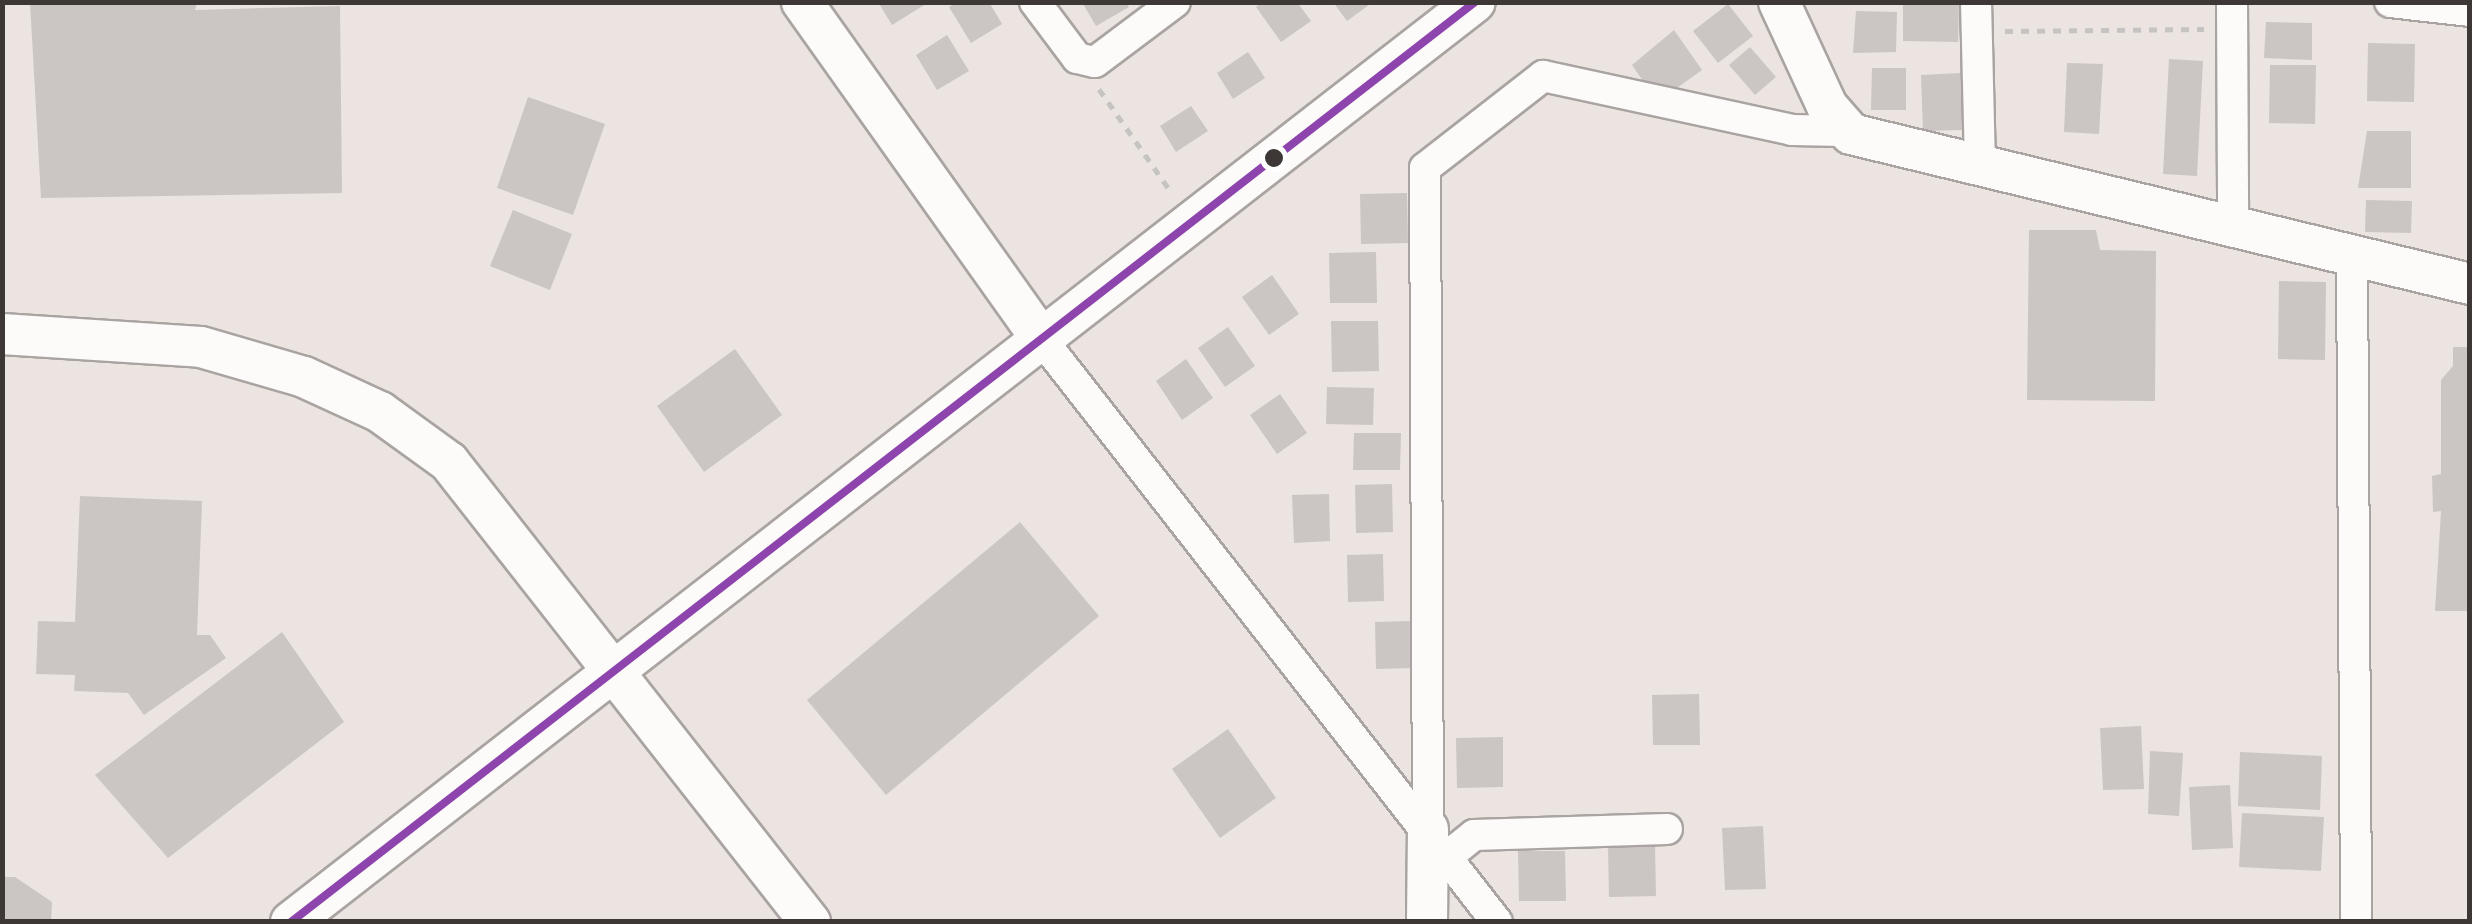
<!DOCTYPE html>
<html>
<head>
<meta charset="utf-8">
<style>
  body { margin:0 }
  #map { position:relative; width:2472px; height:924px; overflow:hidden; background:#ebe4e0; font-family:"Zilla Slab",serif }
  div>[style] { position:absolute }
  .building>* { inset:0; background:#cbc5c4 }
  .path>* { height:5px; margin-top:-2.5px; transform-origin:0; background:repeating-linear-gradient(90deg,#c6c4c2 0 8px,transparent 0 16px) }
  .roads { filter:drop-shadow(2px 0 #a9a4a1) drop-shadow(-2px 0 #a9a4a1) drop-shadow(0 2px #a9a4a1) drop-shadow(0 -2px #a9a4a1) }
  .minor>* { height:30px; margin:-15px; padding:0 15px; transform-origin:15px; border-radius:15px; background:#fcfbfa }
  .tertiary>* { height:40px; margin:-20px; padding:0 20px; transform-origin:20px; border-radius:20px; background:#fcfbfa }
  .bus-1>* { height:8px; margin:-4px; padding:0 4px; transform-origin:4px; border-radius:4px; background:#8e44ad }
  .dots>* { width:28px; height:28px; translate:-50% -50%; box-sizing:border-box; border:5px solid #fff; border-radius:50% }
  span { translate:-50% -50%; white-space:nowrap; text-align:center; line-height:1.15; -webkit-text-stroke:8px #fff; paint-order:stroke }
  .frame { position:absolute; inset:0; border:5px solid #3d3835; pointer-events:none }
</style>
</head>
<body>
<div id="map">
  <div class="building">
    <div style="clip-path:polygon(30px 2px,197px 2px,195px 10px,340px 6px,342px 193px,41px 198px)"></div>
    <div style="clip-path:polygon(878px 2px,929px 2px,892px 25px)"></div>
    <div style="clip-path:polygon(957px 2px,989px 2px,1002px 24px,971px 43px,949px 7px)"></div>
    <div style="clip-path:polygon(1082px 2px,1126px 2px,1129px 7px,1096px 26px)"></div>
    <div style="clip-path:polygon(1262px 2px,1297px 2px,1311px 21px,1281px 42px,1256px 7px)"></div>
    <div style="clip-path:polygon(1333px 2px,1373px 2px,1347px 21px)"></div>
    <div style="clip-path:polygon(1903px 2px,1959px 2px,1958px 42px,1903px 41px)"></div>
    <div style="clip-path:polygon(1728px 4px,1753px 36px,1718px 63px,1693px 31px)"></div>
    <div style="clip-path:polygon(1856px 11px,1897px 12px,1896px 52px,1853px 53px)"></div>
    <div style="clip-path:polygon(2266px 22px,2312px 23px,2312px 60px,2264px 58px)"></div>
    <div style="clip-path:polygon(1674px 30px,1702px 70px,1674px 90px,1643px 81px,1632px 65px)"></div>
    <div style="clip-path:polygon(947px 35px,969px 71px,937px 90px,916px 55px)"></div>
    <div style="clip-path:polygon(2368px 43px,2415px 44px,2414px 102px,2367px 101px)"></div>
    <div style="clip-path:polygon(1750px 47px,1776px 77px,1755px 95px,1729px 65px)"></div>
    <div style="clip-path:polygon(1248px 52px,1265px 78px,1233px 99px,1217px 73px)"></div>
    <div style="clip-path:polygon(2169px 59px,2203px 61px,2197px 176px,2163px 174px)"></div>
    <div style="clip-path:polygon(2067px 63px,2103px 64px,2099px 134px,2064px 132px)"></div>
    <div style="clip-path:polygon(2270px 65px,2316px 65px,2315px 124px,2269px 123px)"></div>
    <div style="clip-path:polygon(1872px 68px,1906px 68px,1906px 110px,1871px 110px)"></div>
    <div style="clip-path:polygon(1961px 73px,1963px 130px,1923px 131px,1921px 75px)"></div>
    <div style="clip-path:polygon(528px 97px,605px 124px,573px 215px,497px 188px)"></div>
    <div style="clip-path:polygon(1191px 106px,1208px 131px,1176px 152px,1160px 126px)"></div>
    <div style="clip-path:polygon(2367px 131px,2411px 131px,2411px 188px,2358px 188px)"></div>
    <div style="clip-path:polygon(1407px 193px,1408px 243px,1361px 244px,1360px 194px)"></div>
    <div style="clip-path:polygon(2366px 200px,2412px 201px,2411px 233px,2365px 232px)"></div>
    <div style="clip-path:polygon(513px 210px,572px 234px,550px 290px,490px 266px)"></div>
    <div style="clip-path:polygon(2029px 230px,2096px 230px,2100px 250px,2156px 251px,2155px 401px,2027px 400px)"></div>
    <div style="clip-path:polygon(1376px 252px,1377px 303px,1330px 303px,1329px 253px)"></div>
    <div style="clip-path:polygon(1272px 275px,1299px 314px,1269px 335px,1242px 297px)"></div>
    <div style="clip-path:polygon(2279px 281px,2326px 282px,2325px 360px,2278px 359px)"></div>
    <div style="clip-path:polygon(1331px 321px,1378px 321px,1379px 371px,1332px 372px)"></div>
    <div style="clip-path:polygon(1228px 327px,1255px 366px,1225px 387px,1198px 348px)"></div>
    <div style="clip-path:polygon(2453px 347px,2470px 347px,2470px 611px,2435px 611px,2441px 511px,2433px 512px,2432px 476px,2441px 474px,2441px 380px,2453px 366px)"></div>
    <div style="clip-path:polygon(735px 349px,782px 415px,704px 472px,657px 406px)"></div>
    <div style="clip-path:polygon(1186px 359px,1213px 398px,1182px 420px,1156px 381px)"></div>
    <div style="clip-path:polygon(1327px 387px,1374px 388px,1373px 425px,1326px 424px)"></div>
    <div style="clip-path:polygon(1280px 394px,1307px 433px,1277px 454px,1250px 415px)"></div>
    <div style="clip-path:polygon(1354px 433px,1401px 433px,1400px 470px,1353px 470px)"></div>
    <div style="clip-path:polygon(1392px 484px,1393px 532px,1356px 533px,1355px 485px)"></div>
    <div style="clip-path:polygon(1329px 494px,1330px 541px,1294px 543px,1292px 495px)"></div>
    <div style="clip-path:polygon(80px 496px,202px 501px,197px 635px,210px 635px,226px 658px,144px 715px,128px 693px,74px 691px,75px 675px,36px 674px,38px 621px,75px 622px)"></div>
    <div style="clip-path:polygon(1020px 522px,1099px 616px,886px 795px,807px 700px)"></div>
    <div style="clip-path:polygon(1383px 554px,1384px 601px,1348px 602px,1347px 555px)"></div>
    <div style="clip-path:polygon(1411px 621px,1413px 668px,1376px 669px,1375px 622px)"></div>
    <div style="clip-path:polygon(282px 632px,344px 722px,168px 858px,95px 775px)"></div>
    <div style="clip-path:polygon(1699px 694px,1700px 745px,1653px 745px,1652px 695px)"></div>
    <div style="clip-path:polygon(2141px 726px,2144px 789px,2103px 790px,2100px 728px)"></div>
    <div style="clip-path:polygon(1228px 729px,1276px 798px,1220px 838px,1172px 769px)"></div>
    <div style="clip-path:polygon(1503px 737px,1503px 787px,1457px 788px,1456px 738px)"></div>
    <div style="clip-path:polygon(2150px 751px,2183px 753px,2179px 816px,2148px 814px)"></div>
    <div style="clip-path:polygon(2240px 752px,2322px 756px,2320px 810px,2238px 806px)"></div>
    <div style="clip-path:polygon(2230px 785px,2233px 848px,2192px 850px,2189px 787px)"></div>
    <div style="clip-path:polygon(2242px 813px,2324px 817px,2321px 871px,2239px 867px)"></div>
    <div style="clip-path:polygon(1763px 826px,1766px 889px,1725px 890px,1722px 828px)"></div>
    <div style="clip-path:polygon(1608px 846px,1655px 846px,1656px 896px,1609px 897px)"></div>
    <div style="clip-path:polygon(1518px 851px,1565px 851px,1566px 901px,1519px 901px)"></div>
    <div style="clip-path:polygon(2px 877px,15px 877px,52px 902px,51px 922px,2px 922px)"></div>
  </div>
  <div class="path">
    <div style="left:2005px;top:31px;width:199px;rotate:-0.6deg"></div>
    <div style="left:1099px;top:89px;width:126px;rotate:55deg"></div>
  </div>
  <div class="roads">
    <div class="minor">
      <div style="left:1035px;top:2px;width:70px;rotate:53.1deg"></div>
      <div style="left:1077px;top:58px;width:18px;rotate:13deg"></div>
      <div style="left:1095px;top:62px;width:100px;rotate:-36.9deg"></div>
      <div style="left:1976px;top:2px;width:166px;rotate:88.6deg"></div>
      <div style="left:2232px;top:2px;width:226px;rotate:89.7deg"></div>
      <div style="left:2390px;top:2px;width:81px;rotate:6.4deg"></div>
      <div style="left:2352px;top:258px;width:664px;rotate:89.65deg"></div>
      <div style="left:1043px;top:341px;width:737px;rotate:52deg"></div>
      <div style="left:1428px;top:829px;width:661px;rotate:-90.26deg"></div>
      <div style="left:1425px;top:168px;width:150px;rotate:-37.9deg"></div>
      <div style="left:1543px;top:76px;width:255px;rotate:12.2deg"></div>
      <div style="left:1792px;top:130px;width:51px;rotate:1.1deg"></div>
      <div style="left:1448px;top:856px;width:33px;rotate:-39deg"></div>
      <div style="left:1474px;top:835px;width:193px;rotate:-1.8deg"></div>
    </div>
    <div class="tertiary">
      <div style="left:802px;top:2px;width:416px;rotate:54.6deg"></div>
      <div style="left:1779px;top:2px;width:115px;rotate:65.2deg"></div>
      <div style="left:1827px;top:106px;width:37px;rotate:49deg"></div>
      <div style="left:1851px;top:134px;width:637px;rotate:13.62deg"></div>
      <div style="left:2px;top:334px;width:199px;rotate:3.7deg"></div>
      <div style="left:201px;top:347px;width:107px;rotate:16.2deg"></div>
      <div style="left:304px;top:377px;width:84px;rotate:24.7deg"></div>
      <div style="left:380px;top:412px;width:85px;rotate:35.9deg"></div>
      <div style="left:449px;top:462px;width:585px;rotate:51.88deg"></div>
      <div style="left:291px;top:922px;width:1499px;rotate:-37.85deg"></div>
      <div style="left:1427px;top:922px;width:93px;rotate:-89.4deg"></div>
    </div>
  </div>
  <div class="bus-1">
    <div style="left:291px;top:922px;width:1499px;rotate:-37.85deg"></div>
  </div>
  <div class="dots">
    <div style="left:1274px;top:158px;background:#3d3835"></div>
  </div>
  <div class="frame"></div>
</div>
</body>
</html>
